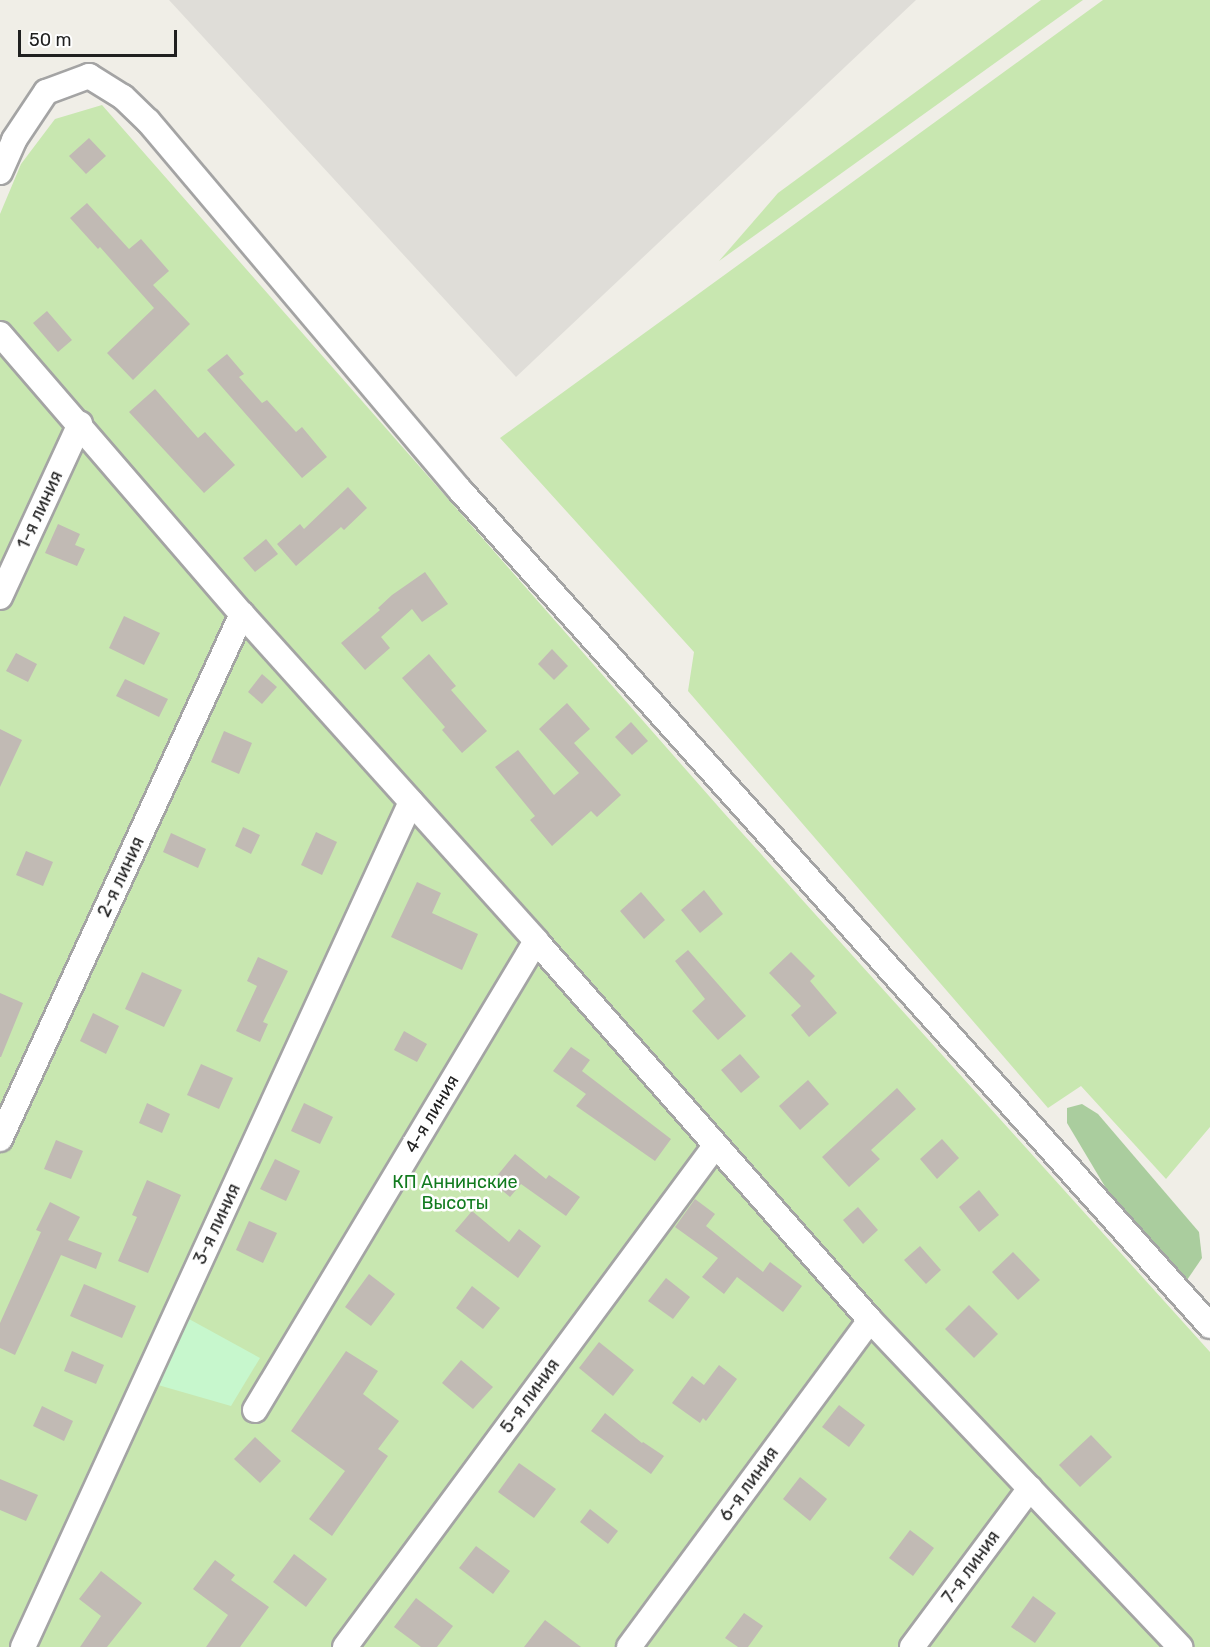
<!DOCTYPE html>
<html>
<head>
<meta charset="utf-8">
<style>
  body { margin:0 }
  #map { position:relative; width:1210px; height:1647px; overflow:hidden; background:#f0eee7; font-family:Rubik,sans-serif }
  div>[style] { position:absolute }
  .airport>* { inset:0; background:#dfddd8 }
  .grass>* { inset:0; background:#c8e7b0 }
  .forest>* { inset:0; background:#aacd9e }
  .park>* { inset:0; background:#c7f7cd }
  .building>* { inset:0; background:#c1bab4 }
  .roads { filter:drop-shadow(2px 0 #a4a4a4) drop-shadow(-2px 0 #a4a4a4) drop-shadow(0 2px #a4a4a4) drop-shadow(0 -2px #a4a4a4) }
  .minor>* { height:24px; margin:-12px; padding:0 12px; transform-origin:12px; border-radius:12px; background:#fff }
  span { translate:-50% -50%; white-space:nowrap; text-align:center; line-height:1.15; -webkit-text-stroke:5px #fff; paint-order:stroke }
  .street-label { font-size:18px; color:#202020 }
  .park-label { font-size:18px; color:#127b1f }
  .scale { position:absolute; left:18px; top:30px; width:159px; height:27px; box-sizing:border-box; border:3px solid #202020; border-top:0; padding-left:8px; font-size:18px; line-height:21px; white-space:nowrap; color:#202020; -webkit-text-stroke:4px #fff; paint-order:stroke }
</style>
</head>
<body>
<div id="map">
  <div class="airport">
    <div style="clip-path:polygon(169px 0,916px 0,516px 377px)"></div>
  </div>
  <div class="grass">
    <div style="clip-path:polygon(1041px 0,1083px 0,719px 261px,778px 193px)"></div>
    <div style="clip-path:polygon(1103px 0,1210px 0,1210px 1127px,1166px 1179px,1081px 1086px,1048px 1108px,688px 691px,694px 652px,500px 438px)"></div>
    <div style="clip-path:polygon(102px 105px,724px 813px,1210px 1352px,1210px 1647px,0 1647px,0 214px,21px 164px,55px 119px)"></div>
  </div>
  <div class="forest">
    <div style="clip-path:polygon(1082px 1104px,1098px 1114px,1199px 1232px,1202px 1258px,1185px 1283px,1107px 1190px,1067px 1123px,1067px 1108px)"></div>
  </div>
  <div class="park">
    <div style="clip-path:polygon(189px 1319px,260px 1358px,231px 1406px,158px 1385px)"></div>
  </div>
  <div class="building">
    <div style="clip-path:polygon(89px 138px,106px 156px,86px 174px,69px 156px)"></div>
    <div style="clip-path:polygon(87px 203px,129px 249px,141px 239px,169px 271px,153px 285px,190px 324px,133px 380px,107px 353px,154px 308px,100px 247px,98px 249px,70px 218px)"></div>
    <div style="clip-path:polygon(47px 311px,72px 340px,58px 352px,33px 323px)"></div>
    <div style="clip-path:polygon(227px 354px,244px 374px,239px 377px,262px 403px,267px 400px,296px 432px,302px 427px,327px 457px,302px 478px,207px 370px)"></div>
    <div style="clip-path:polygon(155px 389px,198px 438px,205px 432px,235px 465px,204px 493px,129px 412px)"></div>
    <div style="clip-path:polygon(348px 487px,367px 508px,344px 530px,341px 527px,296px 566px,277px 544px,300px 524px,304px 529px)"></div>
    <div style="clip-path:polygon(58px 524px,80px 534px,75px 545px,85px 549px,77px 566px,45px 553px)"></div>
    <div style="clip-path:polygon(266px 539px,278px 554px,255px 572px,243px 558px)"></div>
    <div style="clip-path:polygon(425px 572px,448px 604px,422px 622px,412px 609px,381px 637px,390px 648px,365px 670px,341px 643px,380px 610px,378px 608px,392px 595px)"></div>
    <div style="clip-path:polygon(124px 616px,160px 633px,144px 665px,109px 648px)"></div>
    <div style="clip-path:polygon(552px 649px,568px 666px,554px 680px,538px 664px)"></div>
    <div style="clip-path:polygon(16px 653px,37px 664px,28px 682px,6px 671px)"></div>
    <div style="clip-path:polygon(429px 654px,456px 686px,451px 690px,487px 731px,462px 753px,442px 730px,445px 727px,402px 678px)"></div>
    <div style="clip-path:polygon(262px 674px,277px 687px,262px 704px,248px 692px)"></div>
    <div style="clip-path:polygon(125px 679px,168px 699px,159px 717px,116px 696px)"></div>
    <div style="clip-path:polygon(567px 703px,590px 729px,574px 743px,621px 795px,597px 817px,591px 811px,552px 846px,530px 820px,535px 816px,495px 767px,518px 750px,554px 795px,579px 773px,539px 729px)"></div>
    <div style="clip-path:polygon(631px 722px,648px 741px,632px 755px,615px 737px)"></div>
    <div style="clip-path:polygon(0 729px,22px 740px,0 787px)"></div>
    <div style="clip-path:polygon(224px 731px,252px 743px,239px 774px,211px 762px)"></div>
    <div style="clip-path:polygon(243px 827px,260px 835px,251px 854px,235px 846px)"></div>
    <div style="clip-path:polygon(316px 832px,337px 842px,322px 875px,301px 865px)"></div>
    <div style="clip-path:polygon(171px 833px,206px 849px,198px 868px,163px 852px)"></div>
    <div style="clip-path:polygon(26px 851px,53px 862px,43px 886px,16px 875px)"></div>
    <div style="clip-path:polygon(417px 882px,441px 893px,432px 913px,478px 934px,462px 970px,391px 937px)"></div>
    <div style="clip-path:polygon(704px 890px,723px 914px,700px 933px,681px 910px)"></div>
    <div style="clip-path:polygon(641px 892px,665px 920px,644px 939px,620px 911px)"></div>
    <div style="clip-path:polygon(688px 950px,746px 1016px,718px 1040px,692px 1011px,705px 999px,675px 961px)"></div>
    <div style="clip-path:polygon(791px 952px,815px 976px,810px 981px,837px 1013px,809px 1037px,791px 1015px,801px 1006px,769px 973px)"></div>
    <div style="clip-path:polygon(258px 957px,288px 971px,263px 1022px,268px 1024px,260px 1042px,236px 1031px,257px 986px,247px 981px)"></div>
    <div style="clip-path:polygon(142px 972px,182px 990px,164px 1027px,125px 1009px)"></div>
    <div style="clip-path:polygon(0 993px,23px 1003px,1px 1057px,0 1057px)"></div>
    <div style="clip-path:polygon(93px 1013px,119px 1026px,106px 1054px,80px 1041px)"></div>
    <div style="clip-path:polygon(404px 1031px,427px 1044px,417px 1062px,394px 1050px)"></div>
    <div style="clip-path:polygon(571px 1047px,590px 1060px,582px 1071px,671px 1139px,655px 1161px,576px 1106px,586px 1094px,553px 1071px)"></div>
    <div style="clip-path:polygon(740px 1054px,760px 1077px,741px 1093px,721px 1070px)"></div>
    <div style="clip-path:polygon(201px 1064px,233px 1078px,219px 1109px,187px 1095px)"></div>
    <div style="clip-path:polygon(808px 1080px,829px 1104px,800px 1130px,779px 1106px)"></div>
    <div style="clip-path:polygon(897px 1088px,916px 1109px,871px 1150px,880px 1159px,849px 1187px,822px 1157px)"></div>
    <div style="clip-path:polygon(147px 1103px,170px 1114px,162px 1133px,139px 1123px)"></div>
    <div style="clip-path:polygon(304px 1103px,333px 1117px,320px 1144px,291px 1131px)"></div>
    <div style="clip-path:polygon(942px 1139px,959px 1158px,937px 1179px,920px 1159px)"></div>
    <div style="clip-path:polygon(56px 1140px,83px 1151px,71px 1179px,44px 1169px)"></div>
    <div style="clip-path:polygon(515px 1154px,546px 1179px,549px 1175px,580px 1197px,566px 1216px,521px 1184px,510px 1197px,492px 1182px)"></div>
    <div style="clip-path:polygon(275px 1159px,300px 1171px,286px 1201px,260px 1189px)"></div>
    <div style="clip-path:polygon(147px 1180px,181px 1195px,148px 1273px,118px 1261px,137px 1217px,132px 1215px)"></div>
    <div style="clip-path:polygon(979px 1190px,999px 1215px,979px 1232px,959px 1207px)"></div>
    <div style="clip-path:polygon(695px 1199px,715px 1214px,706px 1226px,763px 1272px,770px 1262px,802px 1286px,783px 1312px,737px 1277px,724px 1294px,702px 1277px,718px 1258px,675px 1227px)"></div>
    <div style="clip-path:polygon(50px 1202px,80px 1217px,68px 1240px,102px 1253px,96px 1269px,61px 1255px,15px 1355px,0 1348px,0 1323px,41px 1232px,36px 1230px)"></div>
    <div style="clip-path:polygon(858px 1207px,878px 1230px,863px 1244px,843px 1220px)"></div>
    <div style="clip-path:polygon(472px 1211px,509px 1242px,519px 1229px,541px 1246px,518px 1278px,455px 1231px)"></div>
    <div style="clip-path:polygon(249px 1221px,277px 1233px,263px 1263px,236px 1250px)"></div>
    <div style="clip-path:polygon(920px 1246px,941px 1270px,926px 1284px,904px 1260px)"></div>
    <div style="clip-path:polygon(1013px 1252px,1040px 1280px,1018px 1300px,992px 1272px)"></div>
    <div style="clip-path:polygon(369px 1274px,395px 1294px,371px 1326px,345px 1307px)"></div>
    <div style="clip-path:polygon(666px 1278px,690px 1297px,673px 1319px,648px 1301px)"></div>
    <div style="clip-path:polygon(84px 1284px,136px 1306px,122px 1338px,70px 1316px)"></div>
    <div style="clip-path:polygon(472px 1286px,500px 1308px,483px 1329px,456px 1308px)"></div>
    <div style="clip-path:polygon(969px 1305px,998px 1334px,974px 1358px,945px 1329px)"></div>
    <div style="clip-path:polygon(599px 1342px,634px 1370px,613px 1396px,579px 1368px)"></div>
    <div style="clip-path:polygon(72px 1351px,104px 1365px,96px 1384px,64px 1371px)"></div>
    <div style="clip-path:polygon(346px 1351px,378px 1371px,363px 1394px,399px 1421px,378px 1449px,388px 1456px,332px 1536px,309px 1519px,345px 1471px,291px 1431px)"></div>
    <div style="clip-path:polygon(461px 1360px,493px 1387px,473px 1409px,442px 1383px)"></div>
    <div style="clip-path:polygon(719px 1365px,737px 1379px,706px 1421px,703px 1418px,700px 1423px,672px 1403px,692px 1376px,704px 1385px)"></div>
    <div style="clip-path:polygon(839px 1405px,865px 1425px,849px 1447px,822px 1427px)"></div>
    <div style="clip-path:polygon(42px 1406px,73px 1421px,64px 1441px,33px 1426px)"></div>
    <div style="clip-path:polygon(605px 1413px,642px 1443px,643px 1442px,664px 1456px,651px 1474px,591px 1431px)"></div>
    <div style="clip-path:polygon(1091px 1435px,1112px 1457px,1080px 1487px,1059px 1465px)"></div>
    <div style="clip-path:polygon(255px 1437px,281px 1461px,260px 1483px,234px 1459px)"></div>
    <div style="clip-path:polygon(519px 1463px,556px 1489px,534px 1518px,498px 1492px)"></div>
    <div style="clip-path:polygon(800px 1477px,827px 1499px,810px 1521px,783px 1499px)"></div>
    <div style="clip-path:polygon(0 1479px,38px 1495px,26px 1521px,0 1510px)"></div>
    <div style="clip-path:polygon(590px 1509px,618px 1531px,608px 1544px,580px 1522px)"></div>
    <div style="clip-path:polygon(910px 1530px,934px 1548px,913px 1576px,889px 1558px)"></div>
    <div style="clip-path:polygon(476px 1546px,510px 1571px,493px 1594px,459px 1568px)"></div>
    <div style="clip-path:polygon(294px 1554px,327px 1579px,306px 1607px,273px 1582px)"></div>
    <div style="clip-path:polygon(215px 1560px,235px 1575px,231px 1580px,269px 1607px,240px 1647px,206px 1647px,228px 1615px,193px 1589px)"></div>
    <div style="clip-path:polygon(101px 1571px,142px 1603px,107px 1647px,80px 1647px,101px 1616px,79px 1599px)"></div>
    <div style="clip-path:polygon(1033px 1596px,1056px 1613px,1035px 1643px,1011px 1627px)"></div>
    <div style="clip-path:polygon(416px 1598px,453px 1626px,437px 1647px,421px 1647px,394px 1627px)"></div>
    <div style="clip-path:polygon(744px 1613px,763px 1626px,748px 1647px,738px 1647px,725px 1638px)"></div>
    <div style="clip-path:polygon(545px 1620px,581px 1647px,524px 1647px)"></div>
  </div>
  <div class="roads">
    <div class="minor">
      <div style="left:0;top:172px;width:35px;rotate:-66deg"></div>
      <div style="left:14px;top:140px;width:58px;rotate:-56.3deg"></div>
      <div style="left:46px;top:92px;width:46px;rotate:-20.4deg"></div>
      <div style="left:89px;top:76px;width:40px;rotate:32deg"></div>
      <div style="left:123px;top:97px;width:35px;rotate:44deg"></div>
      <div style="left:148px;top:121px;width:483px;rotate:49.8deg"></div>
      <div style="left:460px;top:490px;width:1123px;rotate:48.1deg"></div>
      <div style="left:0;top:334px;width:370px;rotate:49.2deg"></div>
      <div style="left:242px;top:614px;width:440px;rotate:48deg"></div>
      <div style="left:536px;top:941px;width:505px;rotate:48.61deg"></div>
      <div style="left:870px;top:1320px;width:451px;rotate:46.5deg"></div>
      <div style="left:0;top:597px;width:191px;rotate:-65.2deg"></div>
      <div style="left:0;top:1139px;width:578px;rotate:-65.25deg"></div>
      <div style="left:255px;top:1410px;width:547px;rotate:-59.07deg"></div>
      <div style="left:23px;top:1647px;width:930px;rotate:-65.34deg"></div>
      <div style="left:345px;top:1647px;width:623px;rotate:-53.55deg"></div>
      <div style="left:629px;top:1647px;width:406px;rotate:-53.6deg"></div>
      <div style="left:912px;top:1647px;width:198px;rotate:-53.4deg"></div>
    </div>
  </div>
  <div class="street-label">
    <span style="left:40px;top:510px;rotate:-65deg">1-я линия</span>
    <span style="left:121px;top:877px;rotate:-65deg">2-я линия</span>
    <span style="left:432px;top:1114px;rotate:-59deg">4-я линия</span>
    <span style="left:217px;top:1224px;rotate:-65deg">3-я линия</span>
    <span style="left:530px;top:1396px;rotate:-54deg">5-я линия</span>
    <span style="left:749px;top:1484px;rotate:-54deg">6-я линия</span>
    <span style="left:971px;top:1567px;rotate:-54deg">7-я линия</span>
  </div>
  <div class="park-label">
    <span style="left:455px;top:1193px">КП Аннинские<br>Высоты</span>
  </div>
  <div class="scale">50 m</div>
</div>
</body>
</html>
